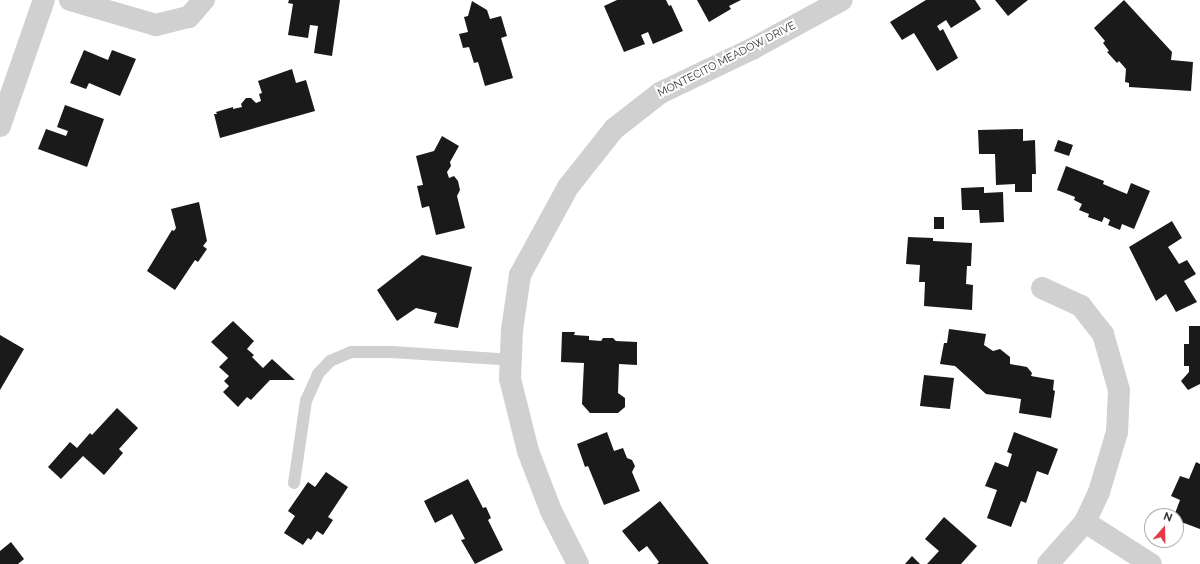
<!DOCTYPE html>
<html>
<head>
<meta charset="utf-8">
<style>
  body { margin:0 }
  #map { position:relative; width:1200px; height:564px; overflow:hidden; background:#fff; font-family:Raleway,sans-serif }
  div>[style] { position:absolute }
  .building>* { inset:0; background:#1a1a1a }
  .service>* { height:12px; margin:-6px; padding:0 6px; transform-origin:6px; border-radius:6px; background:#d0d0d0 }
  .minor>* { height:22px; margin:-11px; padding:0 11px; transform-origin:11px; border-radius:11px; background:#d0d0d0 }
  span { translate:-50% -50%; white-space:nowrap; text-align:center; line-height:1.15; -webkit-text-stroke:4px #fff; paint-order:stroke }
  .street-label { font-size:11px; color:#333 }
  .north { position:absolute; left:1144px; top:508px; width:40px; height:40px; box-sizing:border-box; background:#fff; border:1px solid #adadad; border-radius:50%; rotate:20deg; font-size:11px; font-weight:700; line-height:16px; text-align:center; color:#333 }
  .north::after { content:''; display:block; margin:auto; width:14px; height:18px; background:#e63946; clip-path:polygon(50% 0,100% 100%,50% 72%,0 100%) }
</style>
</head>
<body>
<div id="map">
  <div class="building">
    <div style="clip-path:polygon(289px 0,340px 0,332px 56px,314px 53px,318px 26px,310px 25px,308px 38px,288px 35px,293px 4px,288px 3px)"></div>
    <div style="clip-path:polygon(617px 0,666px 0,669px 6px,671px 5px,683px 31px,653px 44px,648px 32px,641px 35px,645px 44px,624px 52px,604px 6px)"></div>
    <div style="clip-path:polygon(697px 0,741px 0,729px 6px,731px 9px,709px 22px)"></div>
    <div style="clip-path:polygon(926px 0,975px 0,981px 9px,951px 28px,946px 20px,937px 26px,940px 31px,943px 29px,958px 58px,937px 71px,914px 33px,902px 40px,890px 22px)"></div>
    <div style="clip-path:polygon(995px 0,1028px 0,1008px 16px)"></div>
    <div style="clip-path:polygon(1124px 0,1172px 52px,1171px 60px,1193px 62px,1191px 91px,1129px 87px,1129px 83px,1125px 82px,1126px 69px,1119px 61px,1117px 63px,1107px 52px,1109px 51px,1103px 43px,1105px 41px,1094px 28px)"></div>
    <div style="clip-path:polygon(472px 1px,487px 10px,490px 19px,501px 16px,507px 36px,501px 38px,513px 78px,485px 86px,478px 62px,474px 63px,469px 47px,463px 48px,459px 34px,468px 32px,464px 17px,468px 16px)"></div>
    <div style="clip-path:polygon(84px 50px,108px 60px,112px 50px,136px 59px,120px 96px,89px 83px,86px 89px,70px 83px)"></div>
    <div style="clip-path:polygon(292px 69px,296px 83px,306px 80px,315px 111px,220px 138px,214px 114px,217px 114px,216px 112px,233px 107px,233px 109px,242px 107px,241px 104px,246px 98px,251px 98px,256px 103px,261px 101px,259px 94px,262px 93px,258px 81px)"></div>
    <div style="clip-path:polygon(65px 105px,104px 119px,87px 167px,38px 149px,46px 129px,66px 136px,68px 131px,57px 127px)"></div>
    <div style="clip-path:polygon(1023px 129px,1023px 141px,1035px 140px,1036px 174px,1032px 174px,1032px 192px,1015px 192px,1015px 184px,996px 185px,995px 154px,979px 154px,978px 130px)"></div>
    <div style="clip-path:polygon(442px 136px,459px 146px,450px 162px,451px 166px,447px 172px,449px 178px,454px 176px,458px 181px,460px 190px,457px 196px,465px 228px,436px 235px,429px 206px,422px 208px,417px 186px,423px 185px,416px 156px,434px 151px)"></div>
    <div style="clip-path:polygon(1058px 140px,1073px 145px,1069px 156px,1054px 151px)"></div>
    <div style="clip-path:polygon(1066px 166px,1104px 181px,1103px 184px,1127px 194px,1131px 183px,1150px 191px,1134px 229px,1122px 224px,1120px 230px,1108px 225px,1110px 220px,1104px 217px,1102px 222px,1088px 217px,1089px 214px,1079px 210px,1082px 204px,1074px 200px,1075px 197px,1057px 190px)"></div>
    <div style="clip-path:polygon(984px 187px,984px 193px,1003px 192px,1004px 222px,980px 223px,979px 210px,962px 210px,961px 188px)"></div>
    <div style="clip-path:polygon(199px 202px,207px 241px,203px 246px,207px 249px,198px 262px,195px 260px,175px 290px,147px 271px,172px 230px,174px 231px,176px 228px,171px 209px)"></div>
    <div style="clip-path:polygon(934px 217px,944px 217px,944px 229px,934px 229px)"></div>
    <div style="clip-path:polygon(1172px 221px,1182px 238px,1168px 247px,1179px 264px,1187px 260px,1196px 274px,1184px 281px,1197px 302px,1176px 312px,1166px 294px,1156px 301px,1129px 247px)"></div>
    <div style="clip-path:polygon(908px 237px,933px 238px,933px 241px,972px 243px,971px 266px,967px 266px,966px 284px,973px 285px,972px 310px,924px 306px,925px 282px,919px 282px,920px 265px,906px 264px)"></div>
    <div style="clip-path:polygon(422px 255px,472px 267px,458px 328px,434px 323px,437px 313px,416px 308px,397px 321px,377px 290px)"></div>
    <div style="clip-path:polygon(233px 321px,254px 341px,247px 349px,254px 355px,252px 357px,263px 368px,272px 359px,295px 380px,270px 380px,251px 400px,247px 397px,238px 407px,223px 392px,229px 386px,224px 381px,229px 376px,219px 367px,228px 358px,211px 342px)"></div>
    <div style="clip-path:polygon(1189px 326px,1200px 326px,1200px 384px,1188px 390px,1181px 381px,1189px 372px,1189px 366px,1184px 366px,1184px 344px,1189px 344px)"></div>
    <div style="clip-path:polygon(949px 329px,986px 334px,984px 345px,993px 351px,1000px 349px,1010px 357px,1010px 364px,1027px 367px,1032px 373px,1031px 376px,1054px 380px,1053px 390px,1055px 391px,1051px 418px,1019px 413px,1021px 399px,986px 394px,955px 366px,940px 364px,944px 343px,947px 343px)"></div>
    <div style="clip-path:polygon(562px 332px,575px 332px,574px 335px,589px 336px,589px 340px,601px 341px,603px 338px,613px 338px,616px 341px,637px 342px,637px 365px,619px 364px,618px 393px,625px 398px,625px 407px,618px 413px,590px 413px,582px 404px,584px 363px,561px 362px)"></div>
    <div style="clip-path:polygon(0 335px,24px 349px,0 390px)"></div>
    <div style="clip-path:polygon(924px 375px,954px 378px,950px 409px,920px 406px)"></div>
    <div style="clip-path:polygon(117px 408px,138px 428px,119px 449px,123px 453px,104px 475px,83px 456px,61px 479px,48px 467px,70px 442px,77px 448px,90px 433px,92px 435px)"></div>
    <div style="clip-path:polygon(607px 432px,614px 451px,623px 448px,627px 458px,632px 460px,635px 466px,632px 472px,640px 491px,604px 505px,588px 466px,585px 467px,577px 444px)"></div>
    <div style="clip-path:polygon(1014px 432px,1058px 449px,1048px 475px,1037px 471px,1026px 503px,1021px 501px,1011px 527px,987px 518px,997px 490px,985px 486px,995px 462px,1008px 467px,1012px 454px,1007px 452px)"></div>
    <div style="clip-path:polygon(1196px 462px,1200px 464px,1200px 529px,1176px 520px,1176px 516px,1174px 516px,1180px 500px,1171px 496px,1180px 476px,1189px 479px)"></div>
    <div style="clip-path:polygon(326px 472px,348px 487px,328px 517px,333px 520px,323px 535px,317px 531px,311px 540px,308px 538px,303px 545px,284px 533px,295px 516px,288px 511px,308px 482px,315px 487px)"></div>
    <div style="clip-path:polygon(468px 479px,483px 508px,486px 507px,491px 518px,488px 520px,503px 550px,475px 564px,461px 540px,465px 539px,452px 514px,435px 523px,424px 501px)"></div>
    <div style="clip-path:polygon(660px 501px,709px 564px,657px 564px,659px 562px,647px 546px,639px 552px,622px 531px)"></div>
    <div style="clip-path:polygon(944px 517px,977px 546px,961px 564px,927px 564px,939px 551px,925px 539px)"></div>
    <div style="clip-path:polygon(11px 542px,24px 559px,18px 564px,0 564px,0 551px)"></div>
    <div style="clip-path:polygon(912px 556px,920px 564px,905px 564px)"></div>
  </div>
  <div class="service">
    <div style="left:294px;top:483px;width:83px;rotate:-81.7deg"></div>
    <div style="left:306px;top:401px;width:30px;rotate:-66deg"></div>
    <div style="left:318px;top:374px;width:18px;rotate:-47deg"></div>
    <div style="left:330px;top:361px;width:23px;rotate:-23deg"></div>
    <div style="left:351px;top:352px;width:41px"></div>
    <div style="left:392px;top:352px;width:119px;rotate:3.8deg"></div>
  </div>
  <div class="minor">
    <div style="left:70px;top:0;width:90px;rotate:16.2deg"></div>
    <div style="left:156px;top:25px;width:34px;rotate:-14deg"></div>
    <div style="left:189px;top:17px;width:23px;rotate:-49deg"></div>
    <div style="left:0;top:126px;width:133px;rotate:-70.8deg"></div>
    <div style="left:1042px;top:288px;width:43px;rotate:24.8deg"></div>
    <div style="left:1081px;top:306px;width:36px;rotate:52deg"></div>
    <div style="left:1103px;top:334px;width:58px;rotate:74.1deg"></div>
    <div style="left:1119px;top:390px;width:42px;rotate:92.7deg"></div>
    <div style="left:1117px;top:432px;width:63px;rotate:106.7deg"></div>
    <div style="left:1099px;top:492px;width:33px;rotate:115deg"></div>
    <div style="left:1085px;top:522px;width:56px;rotate:131.4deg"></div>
    <div style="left:1085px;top:522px;width:78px;rotate:32.5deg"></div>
    <div style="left:578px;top:564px;width:59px;rotate:-117deg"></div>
    <div style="left:551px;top:511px;width:64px;rotate:-111deg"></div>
    <div style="left:528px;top:451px;width:74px;rotate:-104deg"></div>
    <div style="left:510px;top:379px;width:49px;rotate:-87.7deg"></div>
    <div style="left:512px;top:330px;width:56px;rotate:-81.7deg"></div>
    <div style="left:520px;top:275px;width:100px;rotate:-61.4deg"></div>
    <div style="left:568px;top:187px;width:74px;rotate:-51.6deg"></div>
    <div style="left:614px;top:129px;width:58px;rotate:-38deg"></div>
    <div style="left:660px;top:93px;width:102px;rotate:-25.6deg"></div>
    <div style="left:752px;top:49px;width:102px;rotate:-28.6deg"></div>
  </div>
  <div class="street-label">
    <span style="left:727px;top:60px;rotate:-27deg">MONTECITO MEADOW DRIVE</span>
  </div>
  <div class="north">N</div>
</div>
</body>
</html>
